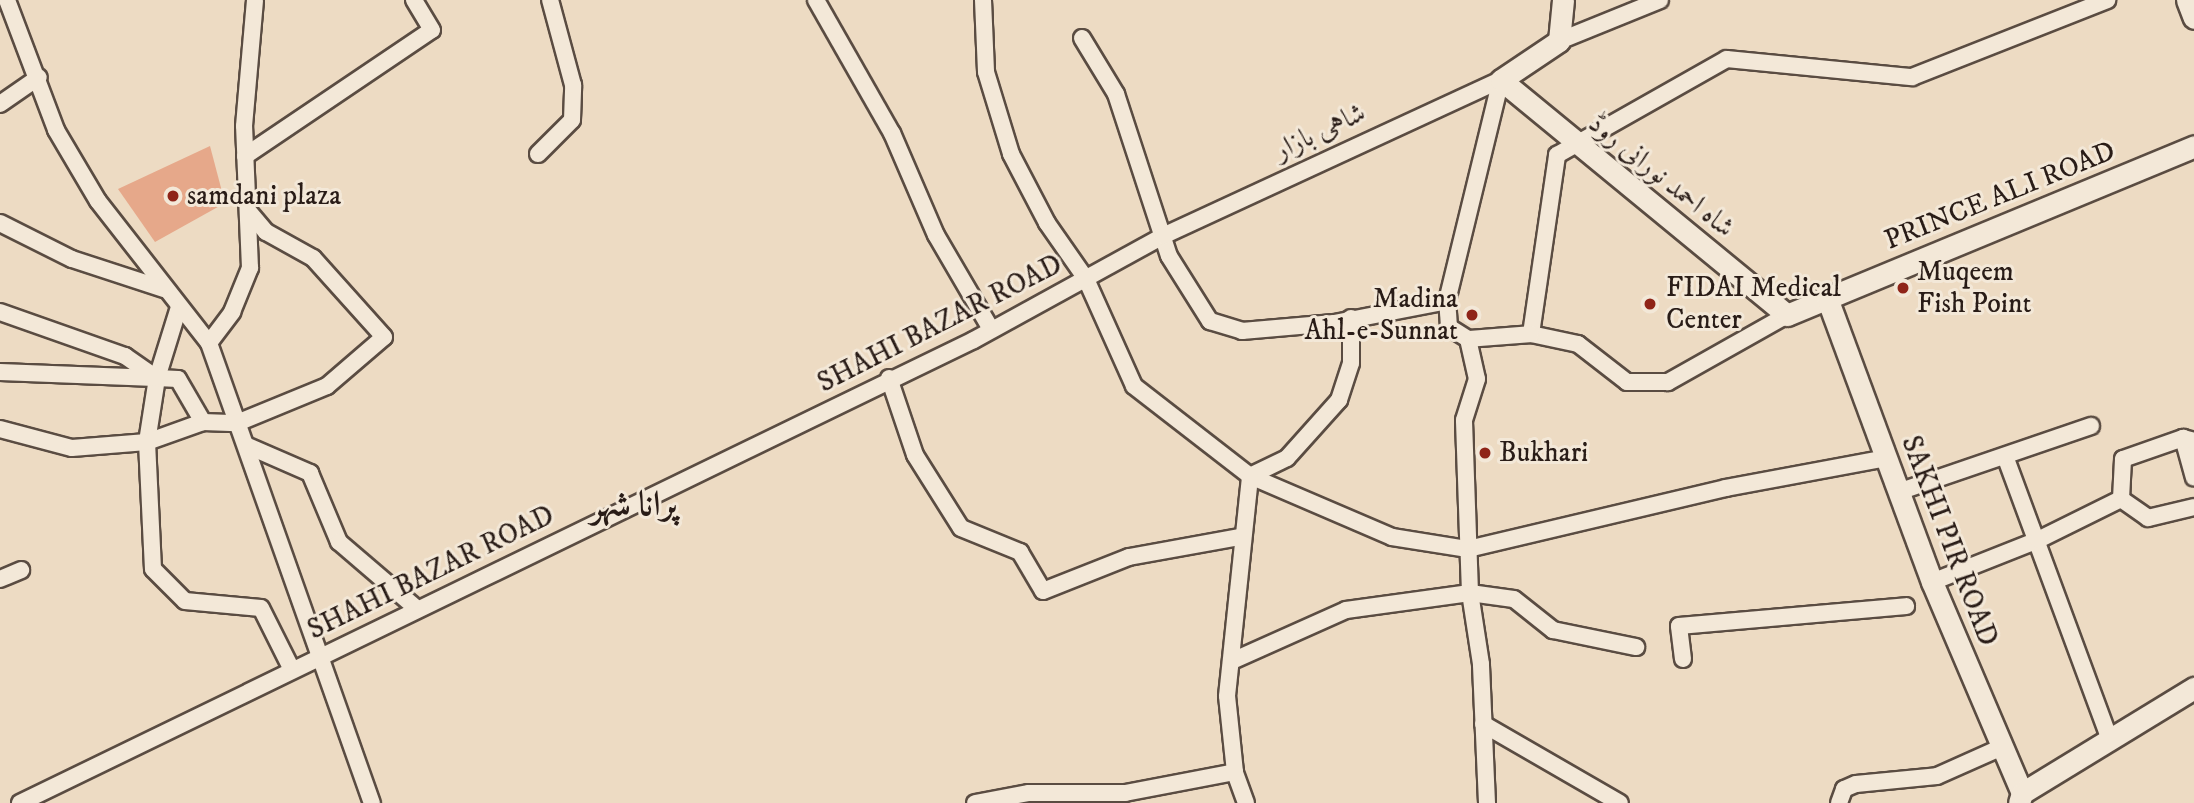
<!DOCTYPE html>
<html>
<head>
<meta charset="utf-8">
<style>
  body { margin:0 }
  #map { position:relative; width:2194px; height:803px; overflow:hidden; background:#eddbc3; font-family:"IM FELL DW Pica",Amiri,serif }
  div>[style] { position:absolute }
  .building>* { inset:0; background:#e6a88a }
  .roads { filter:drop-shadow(2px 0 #5a4c42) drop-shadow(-2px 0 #5a4c42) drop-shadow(0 2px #5a4c42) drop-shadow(0 -2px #5a4c42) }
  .street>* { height:16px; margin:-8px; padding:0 8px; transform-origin:8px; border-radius:8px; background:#f3e8d8 }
  .secondary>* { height:21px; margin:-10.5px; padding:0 10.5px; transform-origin:10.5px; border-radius:10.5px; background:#f3e8d8 }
  .dots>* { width:19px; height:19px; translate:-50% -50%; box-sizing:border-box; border:4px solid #f3e8d8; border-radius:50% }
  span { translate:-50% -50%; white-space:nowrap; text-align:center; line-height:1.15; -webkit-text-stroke:6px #f3e8d8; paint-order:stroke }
  .street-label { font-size:28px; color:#291c17 }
  .poi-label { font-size:28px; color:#291c17 }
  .left { translate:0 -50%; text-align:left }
  .right { translate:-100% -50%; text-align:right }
  .district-label { font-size:35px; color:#291c17; font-weight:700 }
</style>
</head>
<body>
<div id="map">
  <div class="building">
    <div style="clip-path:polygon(210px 146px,225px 203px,155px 242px,118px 189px)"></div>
  </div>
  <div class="roads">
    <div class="street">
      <div style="left:7px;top:0;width:139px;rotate:69.3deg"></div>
      <div style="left:56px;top:130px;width:82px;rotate:59.4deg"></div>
      <div style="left:98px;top:201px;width:180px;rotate:52deg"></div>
      <div style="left:209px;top:343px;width:488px;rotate:70.5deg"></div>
      <div style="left:816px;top:0;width:153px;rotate:60.3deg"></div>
      <div style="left:892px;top:133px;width:111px;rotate:66.7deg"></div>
      <div style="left:936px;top:235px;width:109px;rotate:59.7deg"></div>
      <div style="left:983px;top:0;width:72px;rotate:87.6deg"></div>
      <div style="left:986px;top:72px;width:86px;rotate:73deg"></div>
      <div style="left:1011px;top:154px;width:78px;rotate:62.4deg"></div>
      <div style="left:1047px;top:223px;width:68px;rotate:55.1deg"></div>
      <div style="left:1086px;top:279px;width:117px;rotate:65.8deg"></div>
      <div style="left:1134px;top:386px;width:147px;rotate:37.8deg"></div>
      <div style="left:1250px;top:476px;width:155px;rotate:23.2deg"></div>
      <div style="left:1392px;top:537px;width:77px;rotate:9deg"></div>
      <div style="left:1468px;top:549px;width:265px;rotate:-13.3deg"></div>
      <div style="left:1726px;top:488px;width:163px;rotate:-10.6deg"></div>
      <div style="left:1082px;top:38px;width:66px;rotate:58.7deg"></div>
      <div style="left:1116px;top:94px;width:170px;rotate:71.9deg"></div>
      <div style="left:1169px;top:256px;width:77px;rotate:57.8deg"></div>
      <div style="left:1210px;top:321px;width:34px;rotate:17deg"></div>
      <div style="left:1242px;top:331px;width:92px;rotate:-5deg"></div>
      <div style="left:1334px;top:323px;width:115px;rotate:-11deg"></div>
      <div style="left:1559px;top:41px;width:109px;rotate:-22.1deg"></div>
      <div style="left:0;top:104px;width:47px;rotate:-34.7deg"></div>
      <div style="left:538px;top:154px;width:48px;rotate:-45deg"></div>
      <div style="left:572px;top:120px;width:35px;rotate:-88deg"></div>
      <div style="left:573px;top:85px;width:88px;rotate:-105.1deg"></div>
      <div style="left:245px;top:156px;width:225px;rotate:-34deg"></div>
      <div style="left:432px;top:30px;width:35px;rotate:-121deg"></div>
      <div style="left:0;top:223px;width:80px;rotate:26.6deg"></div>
      <div style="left:72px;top:259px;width:97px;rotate:18.1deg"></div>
      <div style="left:179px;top:307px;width:74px;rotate:107.2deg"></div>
      <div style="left:157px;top:378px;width:65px;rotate:98.9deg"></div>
      <div style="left:147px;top:442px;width:127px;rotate:87.3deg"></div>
      <div style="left:153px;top:569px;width:45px;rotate:45deg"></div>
      <div style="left:185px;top:601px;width:76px;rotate:5.3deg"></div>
      <div style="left:261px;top:608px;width:69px;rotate:63.4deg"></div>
      <div style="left:0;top:312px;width:133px;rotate:19.4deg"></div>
      <div style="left:125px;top:356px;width:39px;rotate:35deg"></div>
      <div style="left:157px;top:378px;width:21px;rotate:3deg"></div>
      <div style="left:178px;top:379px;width:50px;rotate:59.8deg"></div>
      <div style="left:203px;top:422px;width:34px;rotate:2deg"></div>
      <div style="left:237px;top:423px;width:97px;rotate:-22.3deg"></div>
      <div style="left:327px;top:386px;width:75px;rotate:-40.7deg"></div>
      <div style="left:384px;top:337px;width:106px;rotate:-131.9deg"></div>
      <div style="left:313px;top:258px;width:54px;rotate:-151deg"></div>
      <div style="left:266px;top:232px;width:25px;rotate:-130deg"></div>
      <div style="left:1787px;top:315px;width:137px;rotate:150.6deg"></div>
      <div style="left:1668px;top:382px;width:41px;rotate:180deg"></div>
      <div style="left:1627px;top:382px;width:62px;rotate:-142.2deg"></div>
      <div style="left:1578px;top:344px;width:48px;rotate:-168deg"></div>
      <div style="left:1531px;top:334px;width:181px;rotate:-81.7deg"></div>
      <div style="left:1557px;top:155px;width:195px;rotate:-29.5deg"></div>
      <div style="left:1727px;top:59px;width:186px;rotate:5.6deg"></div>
      <div style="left:1912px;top:77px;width:210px;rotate:-21.5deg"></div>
      <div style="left:1468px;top:339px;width:63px;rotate:-4.5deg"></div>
      <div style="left:209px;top:343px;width:39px;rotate:-53deg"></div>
      <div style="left:232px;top:312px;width:48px;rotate:-67.8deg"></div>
      <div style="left:250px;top:268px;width:142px;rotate:-92.4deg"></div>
      <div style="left:244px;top:126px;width:126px;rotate:-85deg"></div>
      <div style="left:0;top:372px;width:155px;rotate:2.2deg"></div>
      <div style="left:889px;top:378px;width:81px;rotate:71.3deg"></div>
      <div style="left:915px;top:455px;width:86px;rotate:57.8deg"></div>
      <div style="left:961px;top:528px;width:64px;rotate:22.1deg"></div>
      <div style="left:1020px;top:552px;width:45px;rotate:59.5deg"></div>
      <div style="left:1043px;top:591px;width:92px;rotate:-21.6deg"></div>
      <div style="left:1129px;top:557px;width:113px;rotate:-10.2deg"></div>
      <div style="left:0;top:429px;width:74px;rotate:14.8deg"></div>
      <div style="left:72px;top:448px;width:75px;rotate:-4.6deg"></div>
      <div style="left:147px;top:442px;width:59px;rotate:-19.7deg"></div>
      <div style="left:2183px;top:438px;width:41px;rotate:74.6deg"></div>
      <div style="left:248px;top:446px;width:68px;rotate:23.5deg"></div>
      <div style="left:310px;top:473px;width:75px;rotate:67.2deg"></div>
      <div style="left:339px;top:542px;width:101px;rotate:40.6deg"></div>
      <div style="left:2005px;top:456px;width:303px;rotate:69.7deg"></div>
      <div style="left:1250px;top:476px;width:41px;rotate:-25.9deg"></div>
      <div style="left:1287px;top:458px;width:78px;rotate:-48.1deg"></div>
      <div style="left:1339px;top:400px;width:39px;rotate:-72deg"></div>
      <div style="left:1351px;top:363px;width:45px;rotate:-90deg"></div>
      <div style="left:1898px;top:492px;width:204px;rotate:-18.9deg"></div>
      <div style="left:2121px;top:499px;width:33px;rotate:35deg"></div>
      <div style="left:2148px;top:518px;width:47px;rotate:-13.4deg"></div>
      <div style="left:0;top:579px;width:23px;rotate:-23deg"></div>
      <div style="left:1932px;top:582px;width:114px;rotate:-21.6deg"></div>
      <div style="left:2038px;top:540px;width:93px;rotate:-26.3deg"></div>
      <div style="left:2121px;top:499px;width:40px;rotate:-87.1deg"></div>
      <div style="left:2123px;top:459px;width:64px;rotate:-19.3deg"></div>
      <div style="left:2183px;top:438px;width:11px;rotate:15deg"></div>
      <div style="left:1683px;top:659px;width:33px;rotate:-97deg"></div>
      <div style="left:1679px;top:626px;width:228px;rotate:-5deg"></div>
      <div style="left:1232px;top:661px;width:125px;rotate:-24.1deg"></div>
      <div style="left:1346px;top:610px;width:125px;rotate:-7.8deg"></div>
      <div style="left:1470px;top:593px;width:44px;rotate:7.8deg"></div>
      <div style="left:1514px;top:599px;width:50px;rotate:38.5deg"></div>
      <div style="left:1553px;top:630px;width:85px;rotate:11.6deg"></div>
      <div style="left:1483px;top:724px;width:158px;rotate:30deg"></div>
      <div style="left:20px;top:803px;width:1060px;rotate:-25.89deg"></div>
      <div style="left:974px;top:340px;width:216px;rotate:-28.8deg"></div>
      <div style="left:1163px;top:236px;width:372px;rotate:-24.8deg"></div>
      <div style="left:975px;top:803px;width:55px;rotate:-10.5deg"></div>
      <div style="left:1029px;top:793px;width:96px"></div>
      <div style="left:1125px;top:793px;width:112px;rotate:-10.8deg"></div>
      <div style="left:1246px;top:803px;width:33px;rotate:-110deg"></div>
      <div style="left:1235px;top:772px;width:76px;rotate:-96deg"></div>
      <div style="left:1227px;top:696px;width:221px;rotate:-84deg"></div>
      <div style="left:1487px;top:803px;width:139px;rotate:-92.5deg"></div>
      <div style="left:1481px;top:664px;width:72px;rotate:-98.8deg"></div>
      <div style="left:1470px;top:593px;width:173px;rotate:-92deg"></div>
      <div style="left:1464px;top:420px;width:43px;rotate:-72.4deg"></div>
      <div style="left:1477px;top:379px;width:41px;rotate:-102.7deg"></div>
      <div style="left:1468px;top:339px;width:22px;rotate:-148deg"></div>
      <div style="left:1449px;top:327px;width:26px;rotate:-94deg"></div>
      <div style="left:1447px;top:301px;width:228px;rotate:-76.3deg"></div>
      <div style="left:1839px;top:803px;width:15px;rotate:-70deg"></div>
      <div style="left:1844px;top:789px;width:13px;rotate:-23deg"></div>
      <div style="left:1856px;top:784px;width:81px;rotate:-5.6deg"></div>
      <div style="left:1937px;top:776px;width:71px;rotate:-24deg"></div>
    </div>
    <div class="secondary">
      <div style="left:1563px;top:0;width:41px;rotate:95.6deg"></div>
      <div style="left:1559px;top:41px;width:70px;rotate:146.1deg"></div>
      <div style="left:1501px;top:80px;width:370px;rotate:39.4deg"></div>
      <div style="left:1787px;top:315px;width:441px;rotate:-22.5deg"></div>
      <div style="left:2187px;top:0;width:19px;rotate:69deg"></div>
      <div style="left:1827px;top:298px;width:303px;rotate:69.7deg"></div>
      <div style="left:1932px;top:582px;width:229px;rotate:66.9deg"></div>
      <div style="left:2022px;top:793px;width:10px;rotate:107deg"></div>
      <div style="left:2022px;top:793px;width:202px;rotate:-31.4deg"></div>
    </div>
  </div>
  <div class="dots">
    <div style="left:173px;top:196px;background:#8f2418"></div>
    <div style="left:1903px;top:288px;background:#8f2418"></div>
    <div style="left:1650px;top:304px;background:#8f2418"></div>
    <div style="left:1472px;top:315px;background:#8f2418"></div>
    <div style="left:1485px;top:453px;background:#8f2418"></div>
  </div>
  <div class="street-label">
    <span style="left:1320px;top:132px;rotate:-25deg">شاہی بازار</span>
    <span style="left:1661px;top:176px;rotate:39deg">شاہ احمد نورانی روڈ</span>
    <span style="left:2000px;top:196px;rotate:-22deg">PRINCE ALI ROAD</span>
    <span style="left:940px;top:324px;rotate:-27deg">SHAHI BAZAR ROAD</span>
    <span style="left:1949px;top:541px;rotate:69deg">SAKHI PIR ROAD</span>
    <span style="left:431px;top:573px;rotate:-26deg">SHAHI BAZAR ROAD</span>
  </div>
  <div class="poi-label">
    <span class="left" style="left:187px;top:196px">samdani plaza</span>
    <span class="left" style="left:1917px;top:288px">Muqeem<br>Fish Point</span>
    <span class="left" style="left:1666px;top:304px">FIDAI Medical<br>Center</span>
    <span class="right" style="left:1458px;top:315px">Madina<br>Ahl-e-Sunnat</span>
    <span class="left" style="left:1499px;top:453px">Bukhari</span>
  </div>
  <div class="district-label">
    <span style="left:634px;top:505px">پرانا شہر</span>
  </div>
</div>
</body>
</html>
